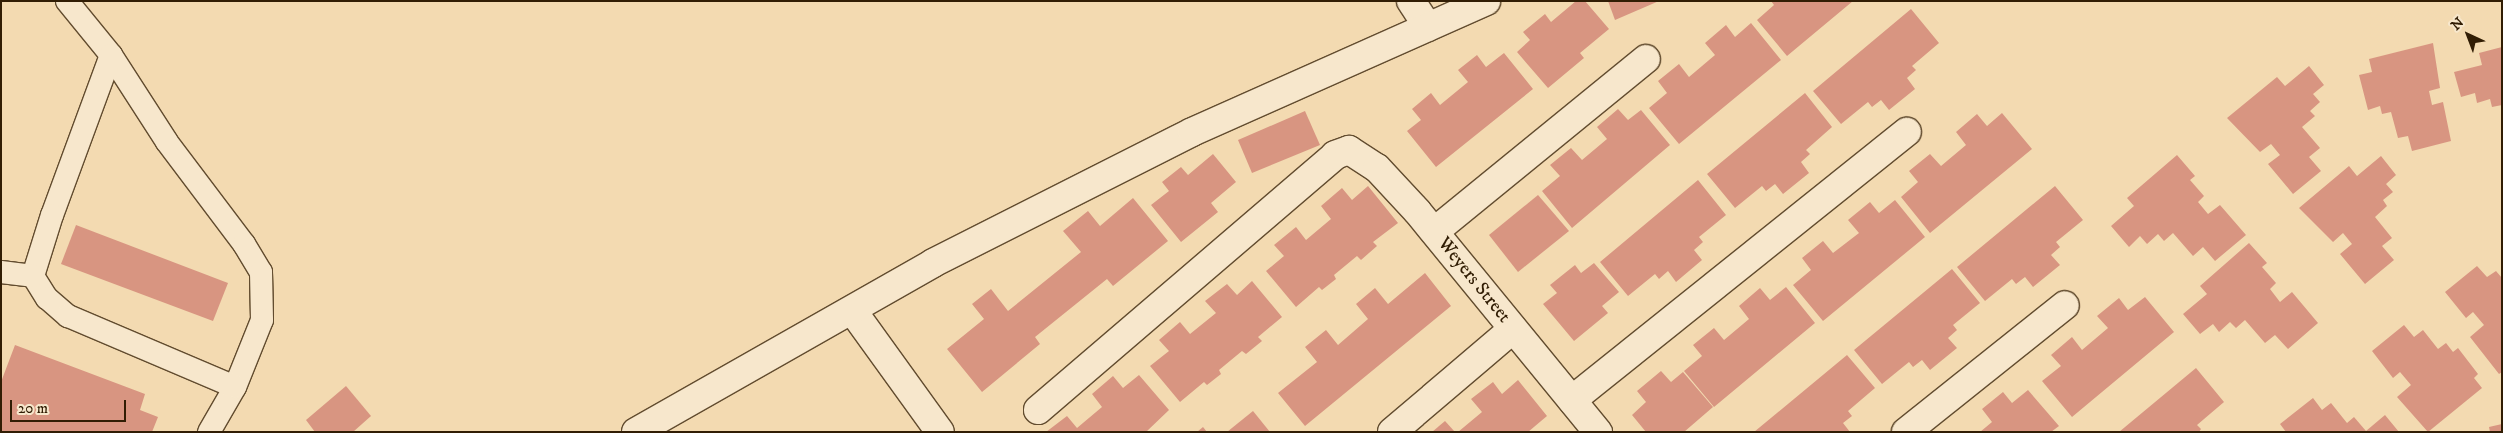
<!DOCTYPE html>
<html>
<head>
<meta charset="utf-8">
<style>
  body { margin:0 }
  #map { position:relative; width:2503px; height:433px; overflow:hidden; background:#f3dab1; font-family:"IM FELL DW Pica",serif }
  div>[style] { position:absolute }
  .building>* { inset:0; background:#d89581 }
  .roads { filter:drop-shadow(1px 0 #624c2f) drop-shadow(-1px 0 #624c2f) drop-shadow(0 1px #624c2f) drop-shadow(0 -1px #624c2f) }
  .lane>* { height:22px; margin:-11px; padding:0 11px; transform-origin:11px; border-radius:11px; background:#f7e7cc }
  .street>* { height:28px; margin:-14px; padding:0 14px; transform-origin:14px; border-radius:14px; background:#f7e7cc }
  span { translate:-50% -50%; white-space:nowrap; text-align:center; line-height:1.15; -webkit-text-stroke:4px #f7e7cc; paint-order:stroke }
  .street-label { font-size:19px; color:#311d04 }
  .frame { position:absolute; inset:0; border:2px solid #311d04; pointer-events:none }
  .north { position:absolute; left:2443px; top:10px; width:50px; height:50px; -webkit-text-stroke:4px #f7e7cc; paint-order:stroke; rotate:317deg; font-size:14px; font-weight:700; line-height:20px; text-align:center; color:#311d04 }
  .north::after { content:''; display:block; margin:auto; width:18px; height:22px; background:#311d04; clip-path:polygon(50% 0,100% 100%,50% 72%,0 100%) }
  .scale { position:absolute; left:10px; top:400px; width:116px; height:22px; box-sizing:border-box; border:2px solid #311d04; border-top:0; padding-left:6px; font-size:15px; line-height:18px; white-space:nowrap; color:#311d04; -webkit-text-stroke:4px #f7e7cc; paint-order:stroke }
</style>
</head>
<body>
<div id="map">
  <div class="building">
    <div style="clip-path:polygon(1576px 1px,1585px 1px,1609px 29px,1580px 53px,1584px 58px,1548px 88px,1517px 52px,1530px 40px,1523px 32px,1545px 14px,1551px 22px)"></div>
    <div style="clip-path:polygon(1608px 1px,1659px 1px,1615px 20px)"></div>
    <div style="clip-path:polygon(1771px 1px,1853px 1px,1787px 56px,1757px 20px,1774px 5px)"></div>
    <div style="clip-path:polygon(1911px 9px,1939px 43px,1912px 66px,1916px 70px,1907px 78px,1915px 89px,1889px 110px,1881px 100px,1872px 107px,1868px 102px,1841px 124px,1813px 91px)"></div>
    <div style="clip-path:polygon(1751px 23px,1781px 60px,1679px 144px,1649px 108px,1667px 93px,1658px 81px,1679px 64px,1689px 77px,1715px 55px,1705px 43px,1726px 25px,1735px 37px)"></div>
    <div style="clip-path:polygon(2433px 43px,2440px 88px,2429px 91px,2432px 105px,2443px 102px,2451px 141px,2412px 151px,2408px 136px,2398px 138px,2391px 112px,2382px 114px,2380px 106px,2368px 110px,2359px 75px,2372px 72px,2369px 59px)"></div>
    <div style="clip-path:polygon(2502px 47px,2502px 105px,2492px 107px,2490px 99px,2477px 103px,2475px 93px,2461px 97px,2454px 72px,2482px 65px,2479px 53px)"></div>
    <div style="clip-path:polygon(1504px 53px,1533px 89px,1436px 167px,1407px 131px,1421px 120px,1412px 109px,1431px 93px,1440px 105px,1468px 82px,1458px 70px,1477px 55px,1486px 67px)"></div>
    <div style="clip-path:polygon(2309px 66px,2324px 85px,2313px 94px,2320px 102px,2310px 111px,2315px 116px,2302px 127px,2320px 148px,2309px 157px,2321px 171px,2293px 194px,2268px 164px,2280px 155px,2271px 144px,2260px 152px,2227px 118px,2277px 77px,2285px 86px)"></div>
    <div style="clip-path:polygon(1805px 93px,1832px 127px,1806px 150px,1810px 154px,1801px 162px,1809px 173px,1783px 194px,1775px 184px,1766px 191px,1762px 186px,1735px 208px,1707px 174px)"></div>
    <div style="clip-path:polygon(1618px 109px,1628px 120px,1641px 110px,1670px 145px,1572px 228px,1542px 191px,1560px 176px,1550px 165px,1571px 148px,1582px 160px,1607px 139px,1597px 127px)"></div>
    <div style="clip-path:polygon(1305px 111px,1320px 145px,1252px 173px,1238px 140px)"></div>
    <div style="clip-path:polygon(2002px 113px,2032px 149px,1930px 233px,1901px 197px,1918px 182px,1909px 171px,1930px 154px,1941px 166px,1966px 145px,1956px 132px,1977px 114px,1987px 126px)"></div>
    <div style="clip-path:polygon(1213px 154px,1236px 182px,1211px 203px,1218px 212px,1181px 242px,1151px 205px,1169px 191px,1162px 182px,1181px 167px,1188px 175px)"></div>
    <div style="clip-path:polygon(2177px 155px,2195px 176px,2190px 180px,2204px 196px,2198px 202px,2208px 214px,2220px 205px,2246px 235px,2215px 261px,2203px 247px,2193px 256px,2173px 233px,2164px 241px,2158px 234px,2147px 244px,2140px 236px,2129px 247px,2111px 226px,2134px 206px,2127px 198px)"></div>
    <div style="clip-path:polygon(2381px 156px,2396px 175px,2386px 184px,2393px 192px,2383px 200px,2387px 206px,2375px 217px,2392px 238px,2382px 246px,2394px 260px,2365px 284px,2340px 254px,2352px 244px,2343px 233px,2333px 242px,2299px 208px,2349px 166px,2357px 176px)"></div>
    <div style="clip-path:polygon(1698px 180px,1726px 215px,1699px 237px,1703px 242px,1694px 250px,1702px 260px,1676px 282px,1668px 271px,1659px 279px,1655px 274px,1628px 296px,1600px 262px)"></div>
    <div style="clip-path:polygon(1368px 186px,1398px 223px,1373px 242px,1377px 246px,1361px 260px,1357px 256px,1334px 275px,1336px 279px,1322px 290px,1319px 287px,1296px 307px,1266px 271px,1284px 256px,1274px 245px,1296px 227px,1306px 240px,1331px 219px,1321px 206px,1342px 188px,1352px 200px)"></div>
    <div style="clip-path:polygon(2055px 186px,2083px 220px,2056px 242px,2060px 247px,2051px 255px,2060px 265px,2033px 287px,2025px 277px,2016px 284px,2012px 279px,1985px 301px,1957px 267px)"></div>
    <div style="clip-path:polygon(1538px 195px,1569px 231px,1518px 272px,1489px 235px)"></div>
    <div style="clip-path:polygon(1133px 198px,1168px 241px,1113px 286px,1107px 279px,1035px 337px,1040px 344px,982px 392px,947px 349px,984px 319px,972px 304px,991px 289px,1008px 311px,1081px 252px,1063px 231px,1088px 211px,1100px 226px)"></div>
    <div style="clip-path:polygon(1895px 200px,1925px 237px,1823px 321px,1793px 285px,1811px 270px,1802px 258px,1823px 241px,1833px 253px,1859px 233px,1848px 220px,1870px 202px,1879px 213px)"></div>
    <div style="clip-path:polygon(76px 225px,228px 283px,213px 321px,61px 264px)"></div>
    <div style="clip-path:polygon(2249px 243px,2267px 263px,2262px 267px,2276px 283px,2270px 289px,2280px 302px,2292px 292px,2318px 323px,2288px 349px,2275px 335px,2265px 343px,2245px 320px,2236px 328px,2230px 322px,2219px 332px,2213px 324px,2200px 334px,2183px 314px,2207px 294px,2200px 286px)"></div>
    <div style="clip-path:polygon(1594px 263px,1619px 292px,1602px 306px,1608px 313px,1574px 341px,1543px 304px,1557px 293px,1550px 285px,1575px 265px,1581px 273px)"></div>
    <div style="clip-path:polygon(2477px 266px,2487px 277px,2496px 271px,2502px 278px,2502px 372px,2499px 374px,2470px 337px,2484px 325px,2473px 312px,2466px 318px,2445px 292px)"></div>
    <div style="clip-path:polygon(1952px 269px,1980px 303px,1953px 325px,1957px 330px,1948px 338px,1957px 348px,1930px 370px,1922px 360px,1913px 367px,1909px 362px,1882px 384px,1854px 350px)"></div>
    <div style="clip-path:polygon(1425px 273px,1451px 306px,1305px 426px,1278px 393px,1317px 362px,1305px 347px,1326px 330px,1338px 345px,1368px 319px,1356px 304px,1375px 288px,1388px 304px)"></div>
    <div style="clip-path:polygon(1252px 281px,1282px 317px,1258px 337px,1262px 341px,1246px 354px,1242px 351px,1219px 370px,1221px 374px,1207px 385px,1204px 382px,1180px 402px,1150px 366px,1169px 351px,1159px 340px,1180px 322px,1190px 334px,1216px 313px,1205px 301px,1227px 284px,1237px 295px)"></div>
    <div style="clip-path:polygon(1786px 287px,1815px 323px,1714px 407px,1684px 371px,1702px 356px,1693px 345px,1714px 328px,1724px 340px,1749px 319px,1739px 306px,1760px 288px,1770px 300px)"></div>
    <div style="clip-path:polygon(2145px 297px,2174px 332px,2072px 417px,2042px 381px,2061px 366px,2051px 355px,2072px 337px,2082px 350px,2108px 328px,2097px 316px,2119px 298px,2128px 310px)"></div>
    <div style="clip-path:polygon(2404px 325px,2414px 337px,2423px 330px,2438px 349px,2446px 343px,2453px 352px,2458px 348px,2478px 374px,2474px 378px,2482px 388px,2428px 432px,2397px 397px,2411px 385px,2400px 372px,2393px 378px,2372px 351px)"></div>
    <div style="clip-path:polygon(15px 345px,145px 394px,140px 410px,158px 417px,152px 432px,1px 432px,1px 382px)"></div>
    <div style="clip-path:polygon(1847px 355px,1875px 388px,1848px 411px,1852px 416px,1843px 423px,1850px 432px,1754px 432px)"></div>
    <div style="clip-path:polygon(2196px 368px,2224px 402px,2197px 425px,2201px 429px,2199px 432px,2119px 432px)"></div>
    <div style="clip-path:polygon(1661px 371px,1671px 382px,1683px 372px,1713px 407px,1684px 432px,1646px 432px,1632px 415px,1646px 402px,1637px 391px)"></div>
    <div style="clip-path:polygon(1139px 375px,1169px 410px,1146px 432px,1046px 432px,1067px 416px,1077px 428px,1102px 407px,1092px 394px,1113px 376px,1123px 388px)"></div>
    <div style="clip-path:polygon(1518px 380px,1547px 416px,1528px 432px,1458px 432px,1482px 412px,1471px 399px,1493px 382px,1502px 394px)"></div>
    <div style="clip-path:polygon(346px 386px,371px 416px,353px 432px,315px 432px,306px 420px)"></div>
    <div style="clip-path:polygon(2028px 390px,2059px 426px,2051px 432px,1980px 432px,1992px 422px,1982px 409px,2003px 392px,2012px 403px)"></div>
    <div style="clip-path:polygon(2313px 398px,2322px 410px,2331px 403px,2347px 423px,2354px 417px,2366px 431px,2385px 415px,2399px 432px,2286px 432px,2280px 424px)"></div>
    <div style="clip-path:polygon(1253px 411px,1270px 432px,1227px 432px)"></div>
    <div style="clip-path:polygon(1445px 421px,1455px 432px,1432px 432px)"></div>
    <div style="clip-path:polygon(2502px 424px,2502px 432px,2490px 432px,2489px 427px)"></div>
    <div style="clip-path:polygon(1203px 427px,1207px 432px,1197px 432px)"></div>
  </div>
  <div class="roads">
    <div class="lane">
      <div style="left:67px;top:1px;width:70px;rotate:50.8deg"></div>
      <div style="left:111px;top:55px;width:103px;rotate:57.2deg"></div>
      <div style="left:167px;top:142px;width:128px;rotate:53deg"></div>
      <div style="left:244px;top:244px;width:33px;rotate:59deg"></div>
      <div style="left:261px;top:272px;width:48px;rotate:88.8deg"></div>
      <div style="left:262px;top:320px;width:72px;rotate:111.9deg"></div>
      <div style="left:235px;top:387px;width:52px;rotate:120deg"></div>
      <div style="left:111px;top:55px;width:171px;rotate:110.2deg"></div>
      <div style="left:52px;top:215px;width:64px;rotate:107.3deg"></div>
      <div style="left:33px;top:276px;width:26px;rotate:58deg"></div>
      <div style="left:47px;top:298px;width:28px;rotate:41deg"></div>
      <div style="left:68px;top:316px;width:181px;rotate:23deg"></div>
      <div style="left:1px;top:272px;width:32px;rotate:7deg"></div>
    </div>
    <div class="street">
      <div style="left:1411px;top:1px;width:31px;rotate:57deg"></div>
      <div style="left:1435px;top:231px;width:272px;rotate:-39.2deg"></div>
      <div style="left:852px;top:310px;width:150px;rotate:54.2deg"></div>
      <div style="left:1572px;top:400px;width:429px;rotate:-38.7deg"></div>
      <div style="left:1038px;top:410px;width:391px;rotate:-40.6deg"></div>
      <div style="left:1335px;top:155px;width:15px;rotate:-20deg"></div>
      <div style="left:1349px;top:150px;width:33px;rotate:33deg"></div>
      <div style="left:1377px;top:168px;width:59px;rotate:47.1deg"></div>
      <div style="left:1417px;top:211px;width:286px;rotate:50.7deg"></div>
      <div style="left:636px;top:432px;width:342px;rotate:-29.6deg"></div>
      <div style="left:933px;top:263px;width:290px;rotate:-26.8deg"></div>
      <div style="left:1192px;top:132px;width:322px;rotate:-24deg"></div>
      <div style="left:1392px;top:432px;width:159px;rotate:-40.4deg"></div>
      <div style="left:1906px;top:432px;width:203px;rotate:-38.6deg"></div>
    </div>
  </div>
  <div class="street-label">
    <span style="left:1474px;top:280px;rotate:51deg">Weyers Street</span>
  </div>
  <div class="frame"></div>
  <div class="north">N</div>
  <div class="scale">20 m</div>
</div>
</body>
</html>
